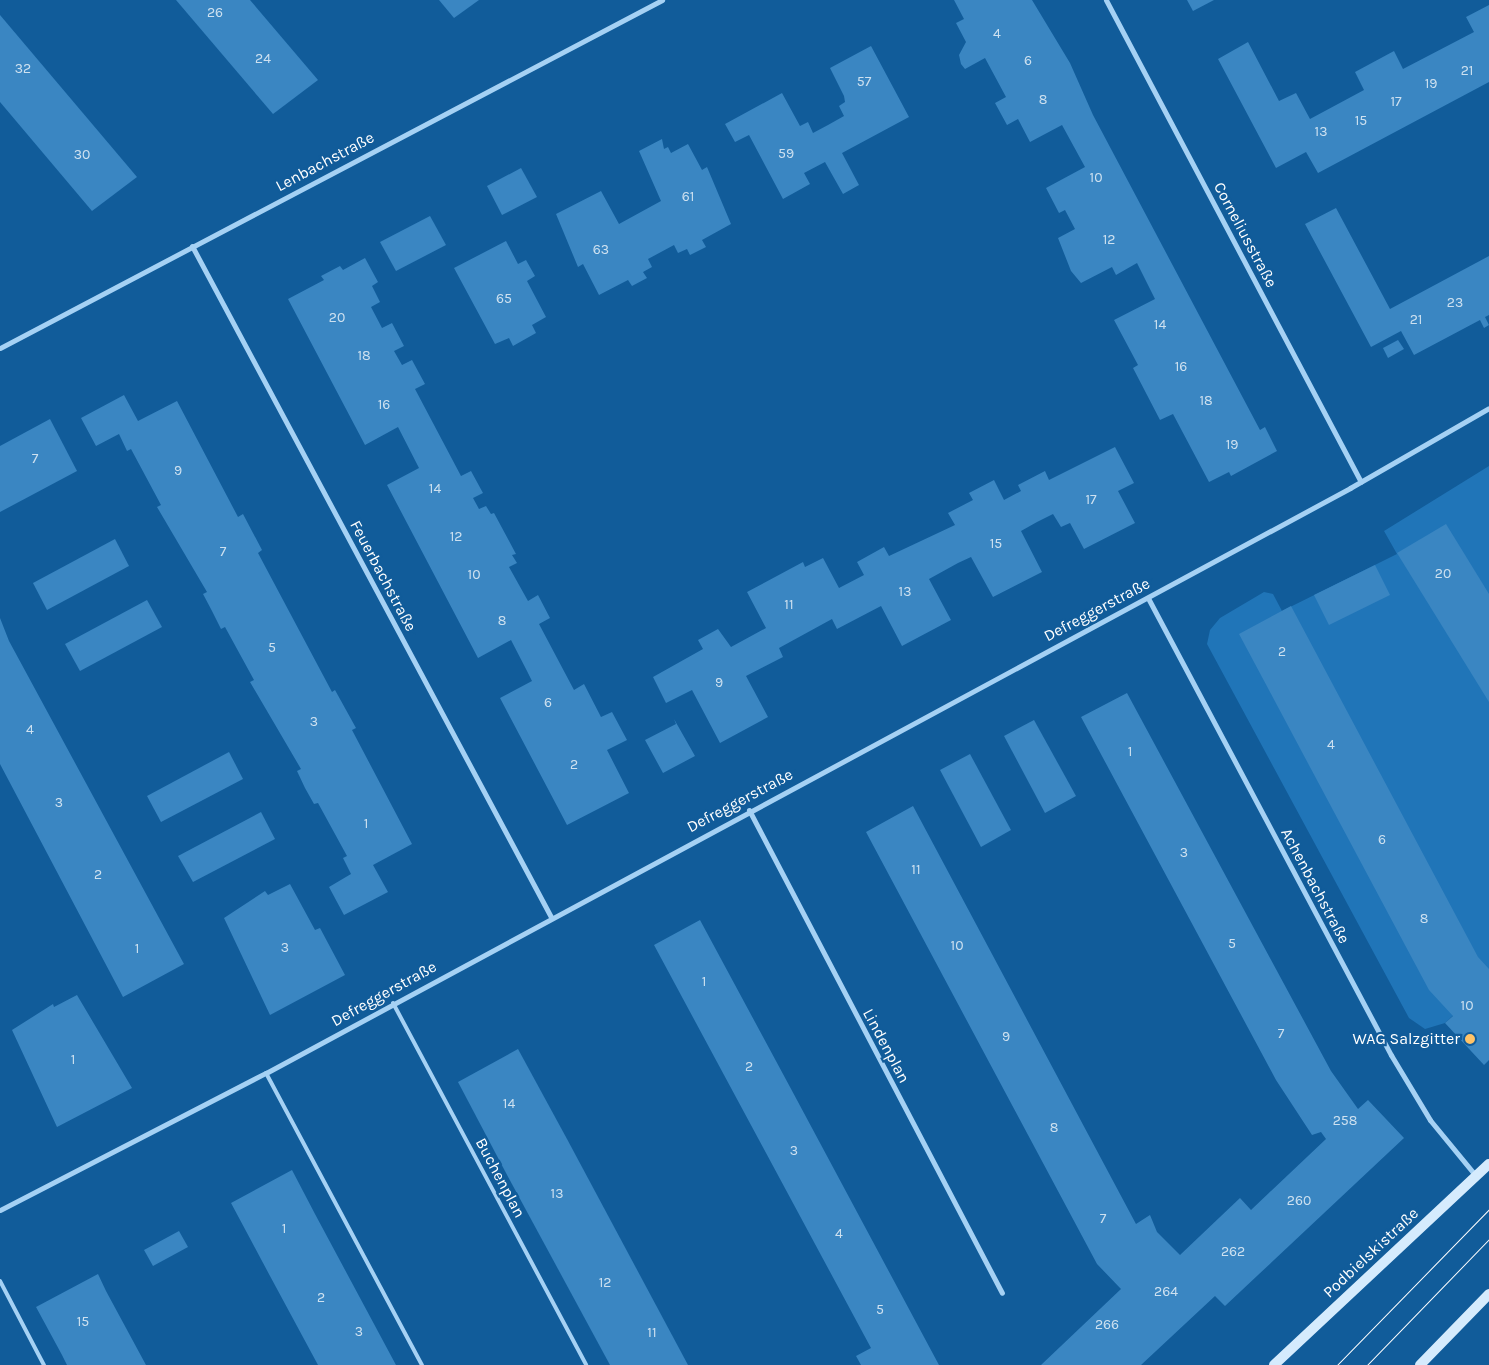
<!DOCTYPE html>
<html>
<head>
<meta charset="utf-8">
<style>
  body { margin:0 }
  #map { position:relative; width:1489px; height:1365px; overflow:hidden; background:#115c9a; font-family:Karla,sans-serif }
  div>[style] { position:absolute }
  .green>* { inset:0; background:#2075b8 }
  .building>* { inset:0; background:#3a86c2 }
  .lane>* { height:4px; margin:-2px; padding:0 2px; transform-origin:2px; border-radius:2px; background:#a5d1f4 }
  .street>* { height:5px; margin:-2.5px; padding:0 2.5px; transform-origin:2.5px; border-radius:2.5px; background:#a5d1f4 }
  .secondary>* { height:10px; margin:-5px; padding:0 5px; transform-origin:5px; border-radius:5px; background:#d5ebfd }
  .tram>* { height:1px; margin:-0.5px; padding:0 0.5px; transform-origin:0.5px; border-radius:0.5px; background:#fff }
  .dots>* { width:14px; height:14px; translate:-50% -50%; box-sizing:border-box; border:2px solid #115c9a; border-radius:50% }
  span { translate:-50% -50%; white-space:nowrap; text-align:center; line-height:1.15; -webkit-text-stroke:4.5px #115c9a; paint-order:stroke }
  .number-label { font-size:14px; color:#cee1f0 }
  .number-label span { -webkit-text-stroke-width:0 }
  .street-label { font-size:16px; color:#fff }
  .poi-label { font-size:16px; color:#fff }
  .right { translate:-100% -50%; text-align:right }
</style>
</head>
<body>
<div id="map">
  <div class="green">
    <div style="clip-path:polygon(1489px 466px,1489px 982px,1445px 1023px,1425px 1029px,1409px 1018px,1207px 644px,1210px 630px,1220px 618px,1264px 592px,1273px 594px,1282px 611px,1397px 554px,1384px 531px)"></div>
  </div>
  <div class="building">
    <div style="clip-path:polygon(176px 0,250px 0,318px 80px,273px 114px)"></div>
    <div style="clip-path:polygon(439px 0,479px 0,454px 18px)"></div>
    <div style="clip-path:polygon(954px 0,1032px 0,1070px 63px,1093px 115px,1260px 430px,1265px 427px,1277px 451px,1231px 476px,1229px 472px,1209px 482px,1173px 414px,1160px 420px,1133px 368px,1138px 365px,1114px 320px,1155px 299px,1137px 263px,1116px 275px,1112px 267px,1081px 283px,1071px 271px,1058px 238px,1075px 229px,1065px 210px,1059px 213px,1046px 188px,1085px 167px,1062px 125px,1030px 142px,1018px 119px,1007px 125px,995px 103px,1006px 97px,985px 58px,965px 69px,961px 64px,959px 55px,966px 42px,956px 23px,964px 19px)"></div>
    <div style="clip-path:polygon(1187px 0,1214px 0,1193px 11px)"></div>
    <div style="clip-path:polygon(1489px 5px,1489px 82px,1318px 173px,1306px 152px,1276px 168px,1218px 59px,1248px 42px,1279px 101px,1296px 93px,1310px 119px,1364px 90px,1355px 72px,1394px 51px,1403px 69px,1474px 32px,1466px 17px)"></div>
    <div style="clip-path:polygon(0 15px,137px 177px,92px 211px,0 102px)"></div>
    <div style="clip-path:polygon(871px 46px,909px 117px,842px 153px,859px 185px,843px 194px,825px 162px,804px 173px,810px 184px,783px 199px,749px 135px,735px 142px,725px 124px,782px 93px,800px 126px,808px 122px,813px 133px,828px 125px,844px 116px,839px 106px,845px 102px,844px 96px,830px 68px)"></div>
    <div style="clip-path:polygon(662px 139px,664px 149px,668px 147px,671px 153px,688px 144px,702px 170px,707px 167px,731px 224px,702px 240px,706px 247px,690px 255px,687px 249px,678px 253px,674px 245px,648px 259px,652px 267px,643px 272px,647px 278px,632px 286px,628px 280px,599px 295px,583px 264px,578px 267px,556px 214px,601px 191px,619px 224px,661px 201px,639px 151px)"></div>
    <div style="clip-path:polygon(521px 168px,537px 197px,502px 215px,487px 186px)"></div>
    <div style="clip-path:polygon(1336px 208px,1390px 309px,1489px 256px,1489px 315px,1485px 317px,1489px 325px,1484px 328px,1480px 320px,1414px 355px,1401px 331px,1371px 347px,1305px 224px)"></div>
    <div style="clip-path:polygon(430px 216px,446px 245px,396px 271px,380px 242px)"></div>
    <div style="clip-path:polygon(506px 241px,518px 264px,526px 260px,535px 276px,527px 281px,546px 317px,532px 325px,536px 333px,513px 346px,509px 338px,495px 344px,454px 268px)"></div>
    <div style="clip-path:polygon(365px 258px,378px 282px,372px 286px,380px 302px,371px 307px,382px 328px,392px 323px,404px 346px,394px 351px,402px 365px,412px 360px,425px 384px,415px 389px,461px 476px,471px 471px,483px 493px,473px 498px,479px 509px,486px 506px,491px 514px,494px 513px,516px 554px,512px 555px,517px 563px,509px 567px,528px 601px,538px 595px,550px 618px,539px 624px,574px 690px,584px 684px,601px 717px,612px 712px,627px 740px,607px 750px,629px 793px,567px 825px,500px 698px,532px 681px,527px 671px,511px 640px,478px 658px,387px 485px,419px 468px,398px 427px,365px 445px,288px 299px,324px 280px,321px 276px,340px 266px,343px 270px)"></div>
    <div style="clip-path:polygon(1398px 340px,1404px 349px,1388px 358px,1383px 348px)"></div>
    <div style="clip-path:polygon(124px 395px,138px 421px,177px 401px,238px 517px,243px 514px,262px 550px,258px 553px,332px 692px,335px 690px,356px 728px,352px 730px,412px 844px,373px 865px,388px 892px,344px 915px,329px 887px,351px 874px,343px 858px,347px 856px,318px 803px,314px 804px,305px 788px,297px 771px,301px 769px,250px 682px,254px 680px,225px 627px,221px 629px,212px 611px,203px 594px,207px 592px,157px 507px,161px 505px,131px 449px,127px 451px,119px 434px,96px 446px,81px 418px)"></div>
    <div style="clip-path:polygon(50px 419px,77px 471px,0 512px,0 446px)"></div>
    <div style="clip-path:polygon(1115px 447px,1134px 483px,1118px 491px,1135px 523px,1084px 549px,1070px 523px,1061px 527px,1053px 514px,1037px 522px,1021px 531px,1042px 572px,993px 597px,971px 557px,958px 563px,929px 579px,951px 620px,902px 646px,881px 606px,837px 629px,832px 619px,779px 648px,783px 657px,746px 676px,768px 717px,720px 743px,692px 690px,666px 703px,653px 677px,703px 649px,698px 640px,718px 629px,731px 647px,766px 628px,747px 592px,803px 562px,805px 567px,823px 558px,839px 588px,864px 575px,857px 562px,884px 547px,889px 556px,955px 525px,948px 513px,973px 500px,969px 493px,994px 480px,1004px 500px,1021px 491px,1018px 485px,1045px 471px,1049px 480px)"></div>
    <div style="clip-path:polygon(1446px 524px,1489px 594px,1489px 702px,1397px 553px)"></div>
    <div style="clip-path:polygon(115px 539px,129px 566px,47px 610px,33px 583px)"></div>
    <div style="clip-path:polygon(1375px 565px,1390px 595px,1329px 625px,1314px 595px)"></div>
    <div style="clip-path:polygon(147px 600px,162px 627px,80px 671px,65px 644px)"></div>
    <div style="clip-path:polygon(1291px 606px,1478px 957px,1489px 969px,1489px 1060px,1484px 1065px,1445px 1023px,1453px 1016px,1429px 990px,1239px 634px)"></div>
    <div style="clip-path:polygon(0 618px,9px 641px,184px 964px,123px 997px,0 764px)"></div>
    <div style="clip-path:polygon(1127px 693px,1331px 1071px,1358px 1109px,1368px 1100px,1404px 1138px,1225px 1306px,1215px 1296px,1141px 1365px,1041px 1365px,1121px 1289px,1097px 1264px,866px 832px,913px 806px,1136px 1224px,1150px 1215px,1157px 1232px,1180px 1255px,1240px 1198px,1251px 1210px,1326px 1139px,1321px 1132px,1312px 1135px,1276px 1080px,1081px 717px)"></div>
    <div style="clip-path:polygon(674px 719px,695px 756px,663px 773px,645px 740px,676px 724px)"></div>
    <div style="clip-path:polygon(1034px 720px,1076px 796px,1045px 813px,1004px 736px)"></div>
    <div style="clip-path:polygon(229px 752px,243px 779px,161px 822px,147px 796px)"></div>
    <div style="clip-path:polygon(970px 754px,1011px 830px,981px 847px,940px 770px)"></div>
    <div style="clip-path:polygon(261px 812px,275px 839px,193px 882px,178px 856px)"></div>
    <div style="clip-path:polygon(290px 884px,315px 930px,320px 928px,345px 975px,270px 1015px,224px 918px,265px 891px,268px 895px)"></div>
    <div style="clip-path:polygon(700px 920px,790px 1087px,939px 1365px,861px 1365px,856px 1356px,871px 1348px,654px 945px)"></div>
    <div style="clip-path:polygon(77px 995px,132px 1088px,57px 1127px,12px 1030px,53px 1004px,54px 1007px)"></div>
    <div style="clip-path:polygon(518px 1049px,567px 1139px,688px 1365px,610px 1365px,506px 1173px,458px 1082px)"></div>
    <div style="clip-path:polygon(292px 1170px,315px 1214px,396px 1365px,318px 1365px,270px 1276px,231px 1203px)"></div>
    <div style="clip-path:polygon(179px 1231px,188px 1247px,153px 1266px,144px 1250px)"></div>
    <div style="clip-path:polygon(98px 1274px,106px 1291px,146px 1365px,67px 1365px,62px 1355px,36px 1307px)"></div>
  </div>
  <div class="lane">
    <div style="left:393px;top:1003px;width:410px;rotate:61.9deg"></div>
    <div style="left:266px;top:1073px;width:331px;rotate:61.9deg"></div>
    <div style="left:0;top:1281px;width:95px;rotate:62.4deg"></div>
  </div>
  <div class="street">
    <div style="left:1106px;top:0;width:545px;rotate:62.12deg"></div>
    <div style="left:192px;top:246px;width:761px;rotate:61.85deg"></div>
    <div style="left:0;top:348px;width:748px;rotate:-27.73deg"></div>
    <div style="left:1148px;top:598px;width:518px;rotate:62deg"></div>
    <div style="left:1391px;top:1055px;width:76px;rotate:59deg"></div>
    <div style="left:1430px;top:1120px;width:72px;rotate:50.6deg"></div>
    <div style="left:749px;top:810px;width:545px;rotate:62.35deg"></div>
    <div style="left:0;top:1210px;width:299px;rotate:-27.3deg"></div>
    <div style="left:266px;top:1073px;width:1232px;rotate:-28.35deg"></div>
    <div style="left:1350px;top:488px;width:160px;rotate:-29.9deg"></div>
  </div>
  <div class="secondary">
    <div style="left:1274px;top:1365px;width:294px;rotate:-43.1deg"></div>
    <div style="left:1420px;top:1365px;width:99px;rotate:-45.8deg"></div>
  </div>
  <div class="tram">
    <div style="left:1337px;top:1365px;width:218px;rotate:-45.7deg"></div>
    <div style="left:1367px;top:1365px;width:175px;rotate:-45.9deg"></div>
  </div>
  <div class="dots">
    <div style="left:1470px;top:1039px;background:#ffc368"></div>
  </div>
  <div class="number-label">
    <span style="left:215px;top:13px">26</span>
    <span style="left:997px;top:34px">4</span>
    <span style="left:263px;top:59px">24</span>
    <span style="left:1028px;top:61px">6</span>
    <span style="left:23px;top:69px">32</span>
    <span style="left:1467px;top:71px">21</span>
    <span style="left:864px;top:82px">57</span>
    <span style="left:1431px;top:84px">19</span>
    <span style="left:1043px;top:100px">8</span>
    <span style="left:1396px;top:102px">17</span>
    <span style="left:1361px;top:121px">15</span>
    <span style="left:1321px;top:132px">13</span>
    <span style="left:786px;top:154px">59</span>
    <span style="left:82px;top:155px">30</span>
    <span style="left:1096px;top:178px">10</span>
    <span style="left:688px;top:197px">61</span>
    <span style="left:1109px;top:240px">12</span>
    <span style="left:601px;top:250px">63</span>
    <span style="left:504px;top:299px">65</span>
    <span style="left:1455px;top:303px">23</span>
    <span style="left:337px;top:318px">20</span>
    <span style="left:1416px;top:320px">21</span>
    <span style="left:1160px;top:325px">14</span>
    <span style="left:364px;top:356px">18</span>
    <span style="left:1181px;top:367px">16</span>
    <span style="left:1206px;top:401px">18</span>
    <span style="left:384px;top:405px">16</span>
    <span style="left:1232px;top:445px">19</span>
    <span style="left:35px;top:459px">7</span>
    <span style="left:178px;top:471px">9</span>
    <span style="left:435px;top:489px">14</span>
    <span style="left:1091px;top:500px">17</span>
    <span style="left:456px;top:537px">12</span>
    <span style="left:996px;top:544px">15</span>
    <span style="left:223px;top:552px">7</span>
    <span style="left:1443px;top:574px">20</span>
    <span style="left:474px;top:575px">10</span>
    <span style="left:905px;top:592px">13</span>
    <span style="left:789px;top:605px">11</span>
    <span style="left:502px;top:621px">8</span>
    <span style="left:272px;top:648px">5</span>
    <span style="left:1282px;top:652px">2</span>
    <span style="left:719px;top:683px">9</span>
    <span style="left:548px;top:703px">6</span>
    <span style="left:314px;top:722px">3</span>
    <span style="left:30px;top:730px">4</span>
    <span style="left:1331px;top:745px">4</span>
    <span style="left:1130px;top:752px">1</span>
    <span style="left:574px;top:765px">2</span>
    <span style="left:59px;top:803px">3</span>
    <span style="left:366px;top:824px">1</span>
    <span style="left:1382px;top:840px">6</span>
    <span style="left:1184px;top:853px">3</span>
    <span style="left:916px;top:870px">11</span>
    <span style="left:98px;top:875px">2</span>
    <span style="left:1424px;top:919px">8</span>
    <span style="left:1232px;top:944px">5</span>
    <span style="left:957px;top:946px">10</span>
    <span style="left:285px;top:948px">3</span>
    <span style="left:137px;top:949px">1</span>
    <span style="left:704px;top:982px">1</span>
    <span style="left:1467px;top:1006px">10</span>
    <span style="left:1281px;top:1034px">7</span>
    <span style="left:1006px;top:1037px">9</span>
    <span style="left:73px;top:1060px">1</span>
    <span style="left:749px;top:1067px">2</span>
    <span style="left:509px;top:1104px">14</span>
    <span style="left:1345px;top:1121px">258</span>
    <span style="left:1054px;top:1128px">8</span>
    <span style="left:794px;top:1151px">3</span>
    <span style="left:557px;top:1194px">13</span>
    <span style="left:1299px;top:1201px">260</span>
    <span style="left:1103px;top:1219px">7</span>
    <span style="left:284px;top:1229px">1</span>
    <span style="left:839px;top:1234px">4</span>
    <span style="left:1233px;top:1252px">262</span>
    <span style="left:605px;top:1283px">12</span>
    <span style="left:1166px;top:1292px">264</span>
    <span style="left:321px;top:1298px">2</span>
    <span style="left:880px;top:1310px">5</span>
    <span style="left:83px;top:1322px">15</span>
    <span style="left:1107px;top:1325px">266</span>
    <span style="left:359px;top:1332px">3</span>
    <span style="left:652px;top:1333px">11</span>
  </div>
  <div class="street-label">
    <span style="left:325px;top:162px;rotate:-28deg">Lenbachstraße</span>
    <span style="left:1245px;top:235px;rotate:62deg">Corneliusstraße</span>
    <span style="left:383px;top:576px;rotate:62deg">Feuerbachstraße</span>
    <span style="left:1097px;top:610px;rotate:-28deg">Defreggerstraße</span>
    <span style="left:740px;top:801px;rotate:-28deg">Defreggerstraße</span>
    <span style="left:1315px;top:886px;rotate:62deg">Achenbachstraße</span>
    <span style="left:384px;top:994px;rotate:-29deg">Defreggerstraße</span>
    <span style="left:886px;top:1046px;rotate:62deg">Lindenplan</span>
    <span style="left:500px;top:1178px;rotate:62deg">Buchenplan</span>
    <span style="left:1371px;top:1253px;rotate:-43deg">Podbielskistraße</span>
  </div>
  <div class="poi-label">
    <span class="right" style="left:1460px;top:1039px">WAG Salzgitter</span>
  </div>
</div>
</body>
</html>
